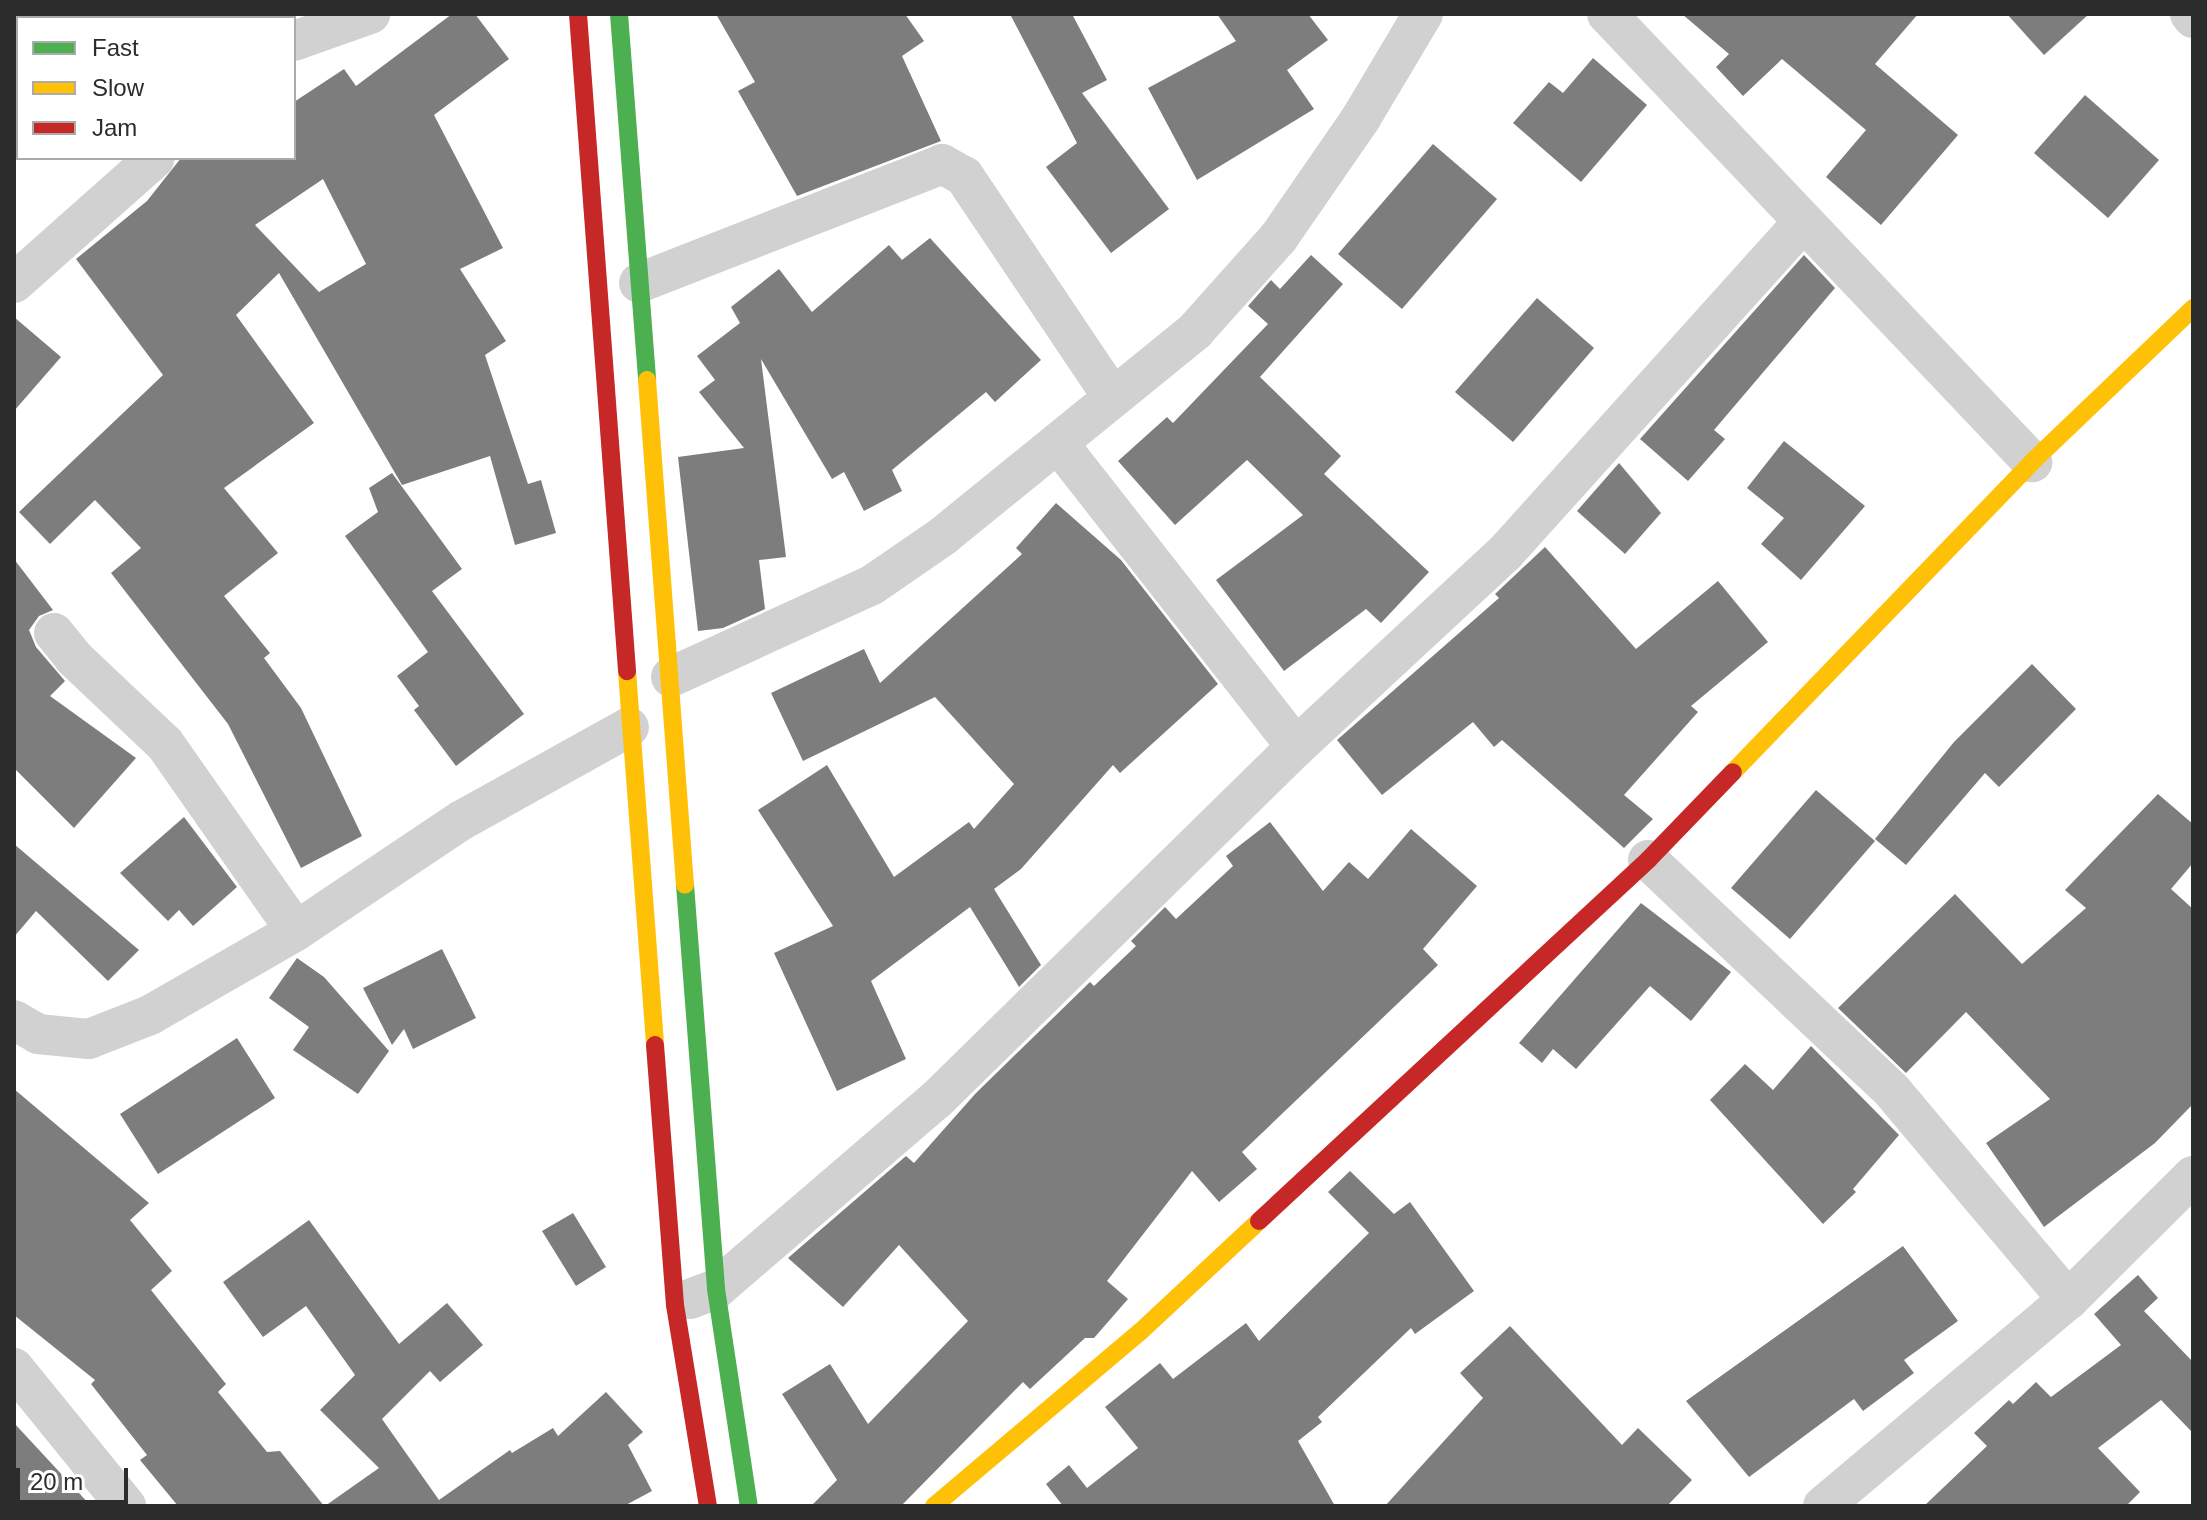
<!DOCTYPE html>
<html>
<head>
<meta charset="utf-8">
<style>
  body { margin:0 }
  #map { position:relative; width:2207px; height:1520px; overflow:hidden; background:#fff; font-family:Helvetica,sans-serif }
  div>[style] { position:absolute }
  .building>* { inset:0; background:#7d7d7d }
  .street>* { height:40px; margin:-20px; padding:0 20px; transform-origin:20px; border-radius:20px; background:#d1d1d1 }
  .fast>* { height:18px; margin:-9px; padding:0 9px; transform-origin:9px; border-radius:9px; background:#4caf50 }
  .slow>* { height:18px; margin:-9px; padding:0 9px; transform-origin:9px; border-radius:9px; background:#ffc107 }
  .jam>* { height:18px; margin:-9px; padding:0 9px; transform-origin:9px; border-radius:9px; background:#c62828 }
  span { translate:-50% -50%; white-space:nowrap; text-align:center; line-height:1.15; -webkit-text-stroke:8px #fff; paint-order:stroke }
  .frame { position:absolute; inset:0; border:16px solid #2c2c2c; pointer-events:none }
  .legend { position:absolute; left:16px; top:16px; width:280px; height:144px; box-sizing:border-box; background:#fff; border:2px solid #ababab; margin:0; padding:10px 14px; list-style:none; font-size:24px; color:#2c2c2c }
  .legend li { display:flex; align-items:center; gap:16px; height:40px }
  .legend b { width:40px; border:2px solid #ababab }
  .scale { position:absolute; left:16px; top:1468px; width:112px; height:36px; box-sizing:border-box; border:4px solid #2c2c2c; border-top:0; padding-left:10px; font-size:24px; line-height:28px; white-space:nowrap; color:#2c2c2c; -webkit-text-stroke:6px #fff; paint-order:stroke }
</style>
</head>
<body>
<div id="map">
  <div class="building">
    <div style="clip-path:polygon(evenodd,452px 14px,475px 14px,509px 59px,434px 115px,503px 248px,460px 269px,506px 341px,485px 355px,528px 484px,541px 480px,556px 533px,515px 545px,490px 456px,402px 485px,279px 273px,236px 315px,314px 423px,224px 488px,278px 553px,224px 596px,270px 653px,264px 658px,301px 708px,362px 836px,301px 868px,228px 724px,111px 573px,141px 548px,95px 500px,50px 544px,19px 512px,163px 375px,76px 259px,147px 201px,181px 158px,294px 158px,294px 102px,344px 69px,356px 86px,452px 14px,323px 179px,366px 264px,319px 292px,255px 225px,323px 179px)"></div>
    <div style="clip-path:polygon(716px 14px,905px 14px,924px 41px,902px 56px,941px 141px,797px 196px,738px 91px,755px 82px)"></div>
    <div style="clip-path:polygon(1010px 14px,1072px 14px,1107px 80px,1082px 93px,1169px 209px,1111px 253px,1046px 167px,1077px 143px)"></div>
    <div style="clip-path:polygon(1217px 14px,1308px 14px,1328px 40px,1287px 70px,1314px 109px,1197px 180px,1148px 88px,1236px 41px)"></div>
    <div style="clip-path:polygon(1682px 14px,1918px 14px,1875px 64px,1958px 135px,1881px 225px,1826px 177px,1866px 130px,1782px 59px,1743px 96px,1716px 67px,1729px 54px)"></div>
    <div style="clip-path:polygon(2007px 14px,2089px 14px,2044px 55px)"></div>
    <div style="clip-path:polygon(1593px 58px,1647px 105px,1581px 182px,1513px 123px,1549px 82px,1563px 93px)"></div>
    <div style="clip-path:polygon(2085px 95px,2159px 160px,2108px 218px,2034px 153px)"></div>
    <div style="clip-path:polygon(1433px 144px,1497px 199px,1402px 309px,1338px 254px)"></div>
    <div style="clip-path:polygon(930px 238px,1041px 360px,995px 402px,986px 392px,892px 470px,902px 491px,864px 511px,844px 472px,832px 479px,761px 359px,786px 557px,759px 560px,765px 609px,723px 628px,698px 631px,678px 457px,744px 448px,699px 392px,715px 380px,697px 356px,740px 323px,731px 307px,779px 269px,812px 312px,889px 245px,902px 260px)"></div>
    <div style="clip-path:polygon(1311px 255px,1343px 284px,1260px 377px,1341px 456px,1324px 474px,1429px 572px,1381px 623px,1366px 609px,1284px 671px,1216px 580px,1303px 515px,1247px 460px,1175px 525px,1118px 461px,1167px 417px,1173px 423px,1268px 324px,1248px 306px,1271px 280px,1280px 289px)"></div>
    <div style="clip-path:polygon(1804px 255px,1835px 288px,1714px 430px,1725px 439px,1688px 481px,1640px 439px)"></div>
    <div style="clip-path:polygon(1537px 298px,1594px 348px,1513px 442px,1455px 392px)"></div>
    <div style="clip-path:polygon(14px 317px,61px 357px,14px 411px)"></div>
    <div style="clip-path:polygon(1784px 441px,1865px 506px,1801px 580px,1761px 544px,1784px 518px,1747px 488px)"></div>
    <div style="clip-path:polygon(1619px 463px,1661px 513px,1625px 554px,1577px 511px)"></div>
    <div style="clip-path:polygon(392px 473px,462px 569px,432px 591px,524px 714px,456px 766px,414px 710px,419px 706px,397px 676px,428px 652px,345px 536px,378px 512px,369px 488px)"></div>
    <div style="clip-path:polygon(1056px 503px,1121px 560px,1218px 684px,1120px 773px,1113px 765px,1021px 869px,994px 889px,1041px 965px,1019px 987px,970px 907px,871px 981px,906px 1059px,837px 1091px,774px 953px,833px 926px,758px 810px,827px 765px,894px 877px,969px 822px,974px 829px,1014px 784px,935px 697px,803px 761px,771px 693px,864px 649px,880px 683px,1022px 554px,1016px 548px)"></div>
    <div style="clip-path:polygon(1545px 547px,1636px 649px,1718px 581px,1768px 642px,1691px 706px,1698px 712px,1624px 795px,1653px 819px,1624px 848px,1502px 740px,1494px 747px,1473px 722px,1382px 795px,1337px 740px,1499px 598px,1495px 594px)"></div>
    <div style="clip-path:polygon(14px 559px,53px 610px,39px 616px,29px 630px,36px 647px,65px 681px,50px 696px,136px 758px,74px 828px,14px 768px)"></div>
    <div style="clip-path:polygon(2032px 664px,2076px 709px,1999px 787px,1985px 773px,1906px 865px,1875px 839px,1954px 742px)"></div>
    <div style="clip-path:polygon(1816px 790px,1875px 841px,1790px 939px,1731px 888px)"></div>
    <div style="clip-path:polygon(2158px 794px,2193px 824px,2193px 863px,2171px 889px,2193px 909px,2193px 1104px,2155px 1143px,2044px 1227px,1986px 1143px,2050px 1099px,1966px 1012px,1906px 1073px,1838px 1008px,1955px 894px,2022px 964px,2086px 908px,2065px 890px)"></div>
    <div style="clip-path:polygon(184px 817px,237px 887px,193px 926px,179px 910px,168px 921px,120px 873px)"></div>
    <div style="clip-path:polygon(1270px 822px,1323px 891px,1349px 862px,1368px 879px,1411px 829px,1477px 886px,1423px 949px,1438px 965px,1242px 1152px,1257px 1169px,1219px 1202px,1192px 1171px,1107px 1281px,1128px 1299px,1094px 1338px,1085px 1338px,1030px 1389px,1023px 1382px,901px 1506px,811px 1506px,837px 1480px,782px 1394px,830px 1364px,868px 1424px,968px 1321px,899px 1245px,843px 1307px,788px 1258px,906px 1156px,914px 1163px,976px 1093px,1090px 982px,1094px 986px,1136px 946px,1131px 941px,1165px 907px,1176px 919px,1233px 866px,1226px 856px)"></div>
    <div style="clip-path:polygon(14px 844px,139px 950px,108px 981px,36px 911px,14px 937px)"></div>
    <div style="clip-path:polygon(1641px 903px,1731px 972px,1691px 1021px,1650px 986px,1576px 1069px,1553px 1049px,1542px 1063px,1519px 1043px)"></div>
    <div style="clip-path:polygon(442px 949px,476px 1018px,413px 1049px,404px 1029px,392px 1045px,363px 988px)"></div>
    <div style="clip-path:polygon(297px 958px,324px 977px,389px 1051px,358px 1094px,293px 1050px,309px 1027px,269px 998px)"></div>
    <div style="clip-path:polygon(237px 1038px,275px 1098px,158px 1174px,120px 1114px)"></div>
    <div style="clip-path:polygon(1811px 1046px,1899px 1135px,1853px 1189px,1856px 1192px,1823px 1224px,1710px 1100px,1745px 1064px,1773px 1090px)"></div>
    <div style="clip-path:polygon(14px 1089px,149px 1203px,130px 1220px,172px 1271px,151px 1290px,226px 1384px,218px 1392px,267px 1452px,280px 1451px,324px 1506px,178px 1506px,140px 1460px,147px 1455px,91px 1384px,95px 1380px,14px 1315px)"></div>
    <div style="clip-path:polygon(1350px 1171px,1394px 1214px,1410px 1202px,1474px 1291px,1415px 1334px,1411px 1328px,1318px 1417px,1322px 1422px,1298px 1441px,1335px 1506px,1063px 1506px,1046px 1484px,1069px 1465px,1087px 1488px,1138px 1448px,1105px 1407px,1160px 1363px,1173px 1379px,1246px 1323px,1259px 1341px,1369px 1233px,1328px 1192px)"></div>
    <div style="clip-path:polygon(573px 1213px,606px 1267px,576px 1286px,542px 1231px)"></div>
    <div style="clip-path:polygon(309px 1220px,399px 1344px,447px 1303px,483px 1345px,440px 1382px,430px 1371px,382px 1419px,439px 1500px,510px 1450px,512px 1453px,553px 1428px,558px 1436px,606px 1392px,643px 1432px,628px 1445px,652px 1491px,624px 1506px,325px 1506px,379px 1468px,320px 1410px,355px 1375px,306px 1306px,263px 1337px,223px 1282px)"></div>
    <div style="clip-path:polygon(1903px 1246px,1958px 1321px,1904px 1360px,1914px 1373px,1863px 1411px,1854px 1399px,1749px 1477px,1686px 1401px)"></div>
    <div style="clip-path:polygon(2138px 1275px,2158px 1298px,2144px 1311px,2193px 1362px,2193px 1433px,2161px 1400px,2098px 1448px,2140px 1492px,2126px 1506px,1924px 1506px,1987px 1446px,1974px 1433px,2009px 1400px,2013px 1404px,2036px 1382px,2051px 1397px,2121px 1345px,2094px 1314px)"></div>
    <div style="clip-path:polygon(1510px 1326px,1622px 1445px,1638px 1428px,1692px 1480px,1667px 1506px,1385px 1506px,1483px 1398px,1460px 1373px)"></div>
    <div style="clip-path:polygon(14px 1423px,91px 1506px,14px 1506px)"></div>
  </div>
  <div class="street">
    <div style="left:1607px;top:14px;width:618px;rotate:46.51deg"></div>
    <div style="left:2190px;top:14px;width:5px;rotate:53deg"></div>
    <div style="left:294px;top:41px;width:81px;rotate:-19.6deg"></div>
    <div style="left:14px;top:283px;width:188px;rotate:-41.6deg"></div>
    <div style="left:639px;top:283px;width:326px;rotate:-21.4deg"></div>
    <div style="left:942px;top:164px;width:25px;rotate:29deg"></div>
    <div style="left:964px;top:176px;width:267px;rotate:56.1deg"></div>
    <div style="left:1058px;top:443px;width:386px;rotate:51.9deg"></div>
    <div style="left:54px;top:633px;width:32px;rotate:51deg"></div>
    <div style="left:74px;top:658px;width:125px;rotate:43.4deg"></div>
    <div style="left:165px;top:744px;width:228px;rotate:55deg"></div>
    <div style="left:671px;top:677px;width:221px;rotate:-24.6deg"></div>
    <div style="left:872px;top:585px;width:86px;rotate:-34.6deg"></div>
    <div style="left:943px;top:536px;width:325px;rotate:-39.1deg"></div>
    <div style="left:1195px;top:331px;width:126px;rotate:-48.2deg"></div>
    <div style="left:1279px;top:237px;width:145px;rotate:-55.4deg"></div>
    <div style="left:1361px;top:118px;width:121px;rotate:-59.2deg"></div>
    <div style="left:1648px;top:860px;width:337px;rotate:43.4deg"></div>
    <div style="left:1893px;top:1092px;width:272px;rotate:49.9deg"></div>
    <div style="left:14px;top:1020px;width:28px;rotate:30deg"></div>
    <div style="left:38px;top:1034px;width:51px;rotate:5.6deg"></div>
    <div style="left:89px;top:1039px;width:66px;rotate:-21.5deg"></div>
    <div style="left:150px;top:1015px;width:168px;rotate:-29.9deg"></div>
    <div style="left:296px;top:931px;width:200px;rotate:-33.8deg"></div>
    <div style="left:462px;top:820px;width:191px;rotate:-29.1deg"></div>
    <div style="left:690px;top:1299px;width:28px;rotate:-21deg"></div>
    <div style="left:716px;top:1289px;width:290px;rotate:-40.7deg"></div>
    <div style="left:936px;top:1100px;width:504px;rotate:-44.44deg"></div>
    <div style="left:1296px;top:747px;width:285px;rotate:-42.9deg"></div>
    <div style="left:1505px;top:553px;width:444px;rotate:-48deg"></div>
    <div style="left:14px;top:1368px;width:178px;rotate:50.9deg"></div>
    <div style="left:1823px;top:1506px;width:320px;rotate:-40.1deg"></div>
    <div style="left:2068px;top:1300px;width:176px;rotate:-44.8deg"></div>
  </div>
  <div class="fast">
    <div style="left:619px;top:14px;width:367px;rotate:85.6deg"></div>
    <div style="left:685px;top:885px;width:405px;rotate:85.6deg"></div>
    <div style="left:716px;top:1289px;width:219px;rotate:81.4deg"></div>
  </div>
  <div class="slow">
    <div style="left:647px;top:380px;width:506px;rotate:85.7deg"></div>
    <div style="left:627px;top:671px;width:375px;rotate:85.7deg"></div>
    <div style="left:1733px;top:772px;width:431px;rotate:-46deg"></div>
    <div style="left:2032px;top:462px;width:223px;rotate:-43.7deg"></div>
    <div style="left:934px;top:1506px;width:270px;rotate:-40.2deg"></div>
    <div style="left:1140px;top:1332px;width:163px;rotate:-43deg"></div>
  </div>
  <div class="jam">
    <div style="left:578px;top:14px;width:659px;rotate:85.73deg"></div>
    <div style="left:655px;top:1045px;width:261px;rotate:85.6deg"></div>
    <div style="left:675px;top:1305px;width:204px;rotate:80.7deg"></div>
    <div style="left:1259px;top:1221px;width:531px;rotate:-42.86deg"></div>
    <div style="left:1648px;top:860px;width:122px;rotate:-46deg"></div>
  </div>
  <div class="frame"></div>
  <ul class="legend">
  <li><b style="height:10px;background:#4caf50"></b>Fast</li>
  <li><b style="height:10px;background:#ffc107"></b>Slow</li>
  <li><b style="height:10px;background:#c62828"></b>Jam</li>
  </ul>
  <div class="scale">20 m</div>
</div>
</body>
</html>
